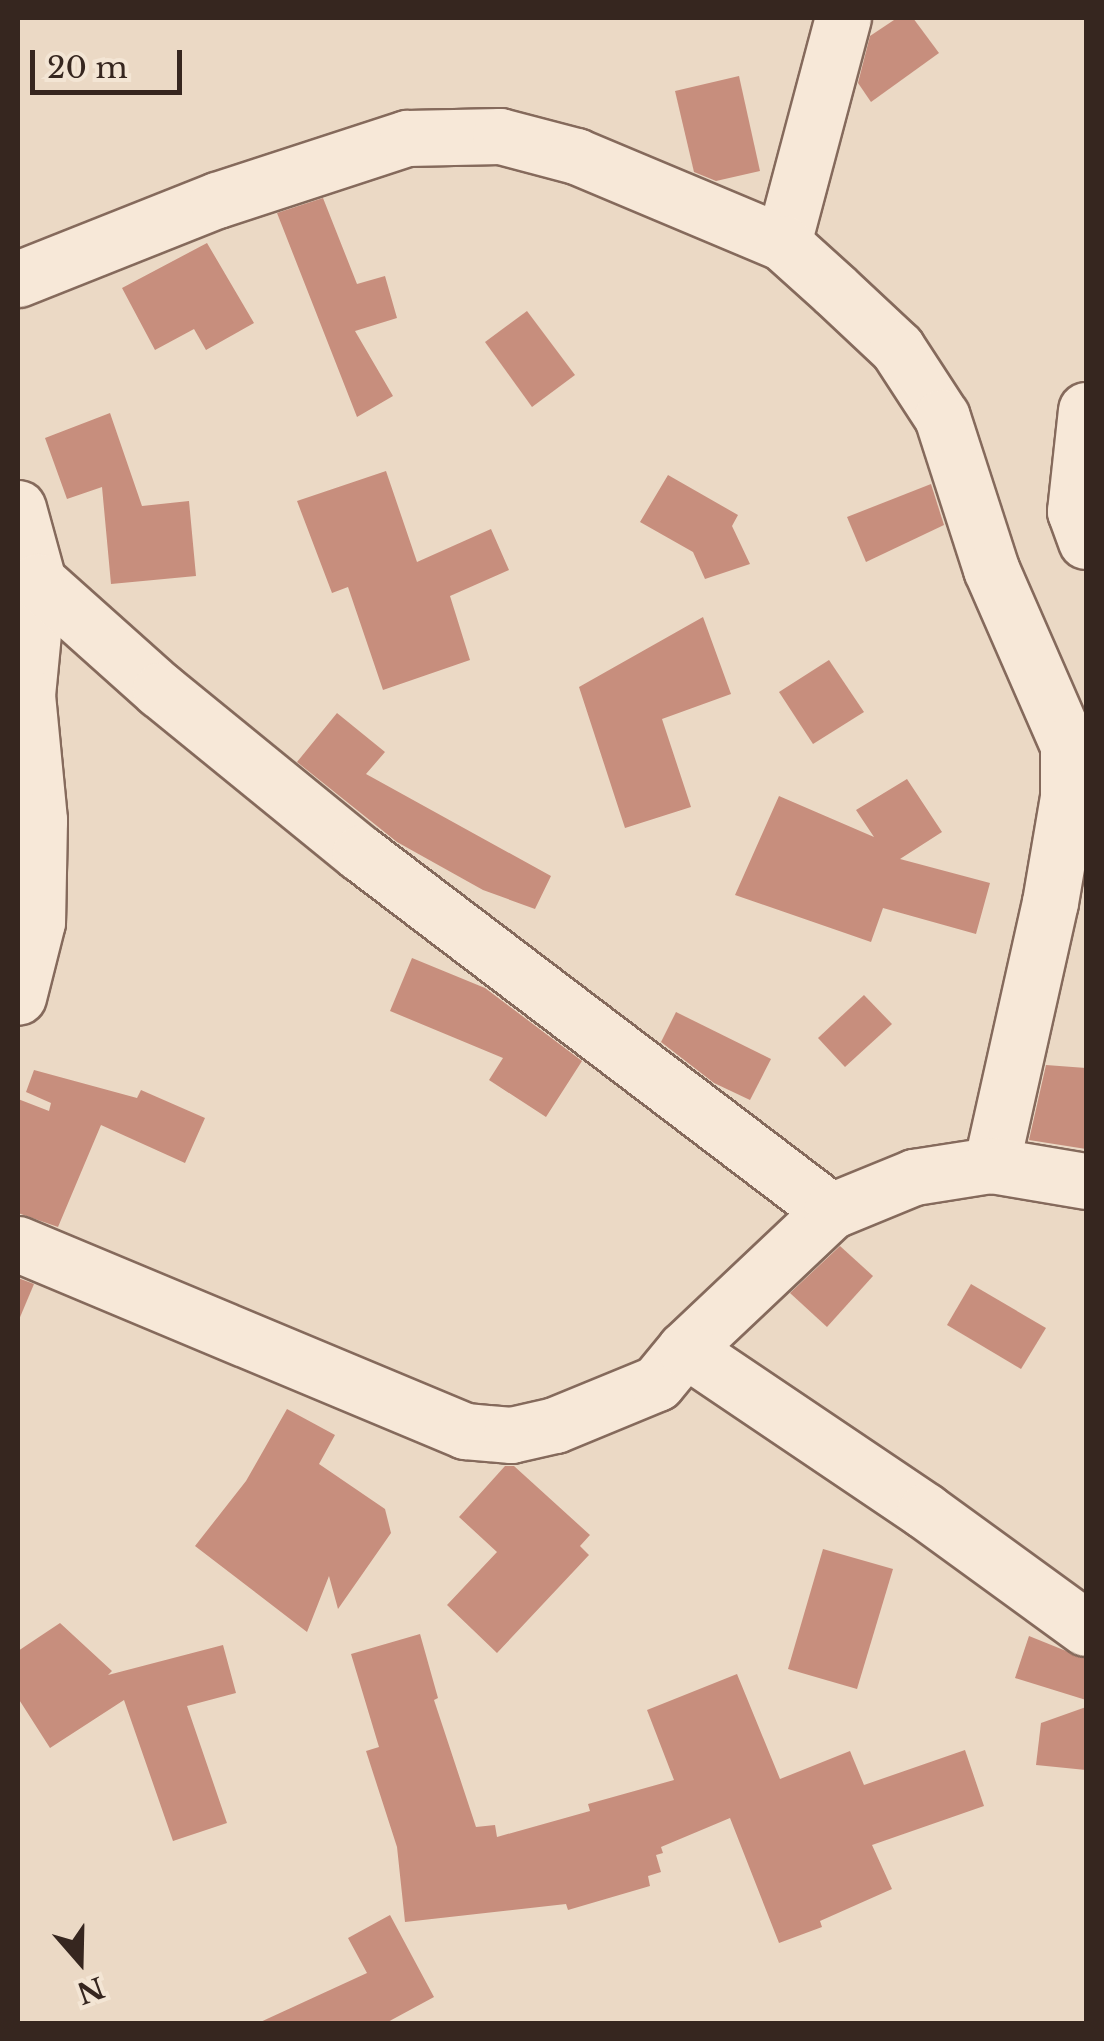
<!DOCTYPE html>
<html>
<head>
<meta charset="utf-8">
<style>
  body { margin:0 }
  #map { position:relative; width:1104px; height:2041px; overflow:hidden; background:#ebd9c5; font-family:"Libre Baskerville",serif }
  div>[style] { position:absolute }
  .building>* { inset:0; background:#c78e7d }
  .roads { filter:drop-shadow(2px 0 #856a5c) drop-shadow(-2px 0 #856a5c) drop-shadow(0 2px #856a5c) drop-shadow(0 -2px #856a5c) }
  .street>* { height:55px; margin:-27.5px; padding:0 27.5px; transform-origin:27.5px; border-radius:27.5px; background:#f7e8d8 }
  span { translate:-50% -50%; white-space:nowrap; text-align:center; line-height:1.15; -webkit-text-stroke:10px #f3e5d4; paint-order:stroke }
  .frame { position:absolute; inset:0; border:20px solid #36261f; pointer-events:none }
  .north { position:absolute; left:30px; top:1911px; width:100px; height:100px; -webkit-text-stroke:8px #f3e5d4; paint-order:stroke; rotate:160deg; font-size:28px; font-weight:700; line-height:40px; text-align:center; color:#36261f }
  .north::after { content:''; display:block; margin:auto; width:35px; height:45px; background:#36261f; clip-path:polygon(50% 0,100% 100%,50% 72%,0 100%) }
  .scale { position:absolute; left:30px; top:50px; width:152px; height:45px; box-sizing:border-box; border:5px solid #36261f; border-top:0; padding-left:12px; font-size:30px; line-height:35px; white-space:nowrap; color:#36261f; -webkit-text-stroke:8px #f3e5d4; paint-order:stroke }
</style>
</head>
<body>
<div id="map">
  <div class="building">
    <div style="clip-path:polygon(897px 18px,913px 18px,939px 53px,871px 102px,858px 83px,870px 36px)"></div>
    <div style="clip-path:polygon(739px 76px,760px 171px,716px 181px,694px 172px,675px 91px)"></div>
    <div style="clip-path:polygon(323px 198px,357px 284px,385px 276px,397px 318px,355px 331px,393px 396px,357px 417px,277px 213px)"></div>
    <div style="clip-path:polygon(207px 243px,254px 323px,206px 350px,194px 329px,155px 350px,122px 288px)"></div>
    <div style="clip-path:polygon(527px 311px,575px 375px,532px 407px,485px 342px)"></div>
    <div style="clip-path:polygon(110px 413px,142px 506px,189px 501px,196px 576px,111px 584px,102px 487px,67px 499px,45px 438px)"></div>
    <div style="clip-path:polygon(386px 471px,417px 562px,491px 529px,509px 570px,450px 596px,470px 660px,383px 690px,348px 587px,332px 593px,297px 501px)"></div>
    <div style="clip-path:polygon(668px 475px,738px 515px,732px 526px,750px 564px,705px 579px,693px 552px,640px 522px)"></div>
    <div style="clip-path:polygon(931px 484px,944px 525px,866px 562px,847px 517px)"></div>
    <div style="clip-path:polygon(703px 617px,731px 694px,662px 719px,691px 807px,625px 828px,579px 687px)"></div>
    <div style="clip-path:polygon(829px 660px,864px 712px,813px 744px,779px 692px)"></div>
    <div style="clip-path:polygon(337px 713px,385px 752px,366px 774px,551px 876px,535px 909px,483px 890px,397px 842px,297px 762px)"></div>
    <div style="clip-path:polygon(907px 779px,942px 832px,900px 859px,990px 883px,976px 934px,883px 908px,871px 942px,735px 895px,779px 796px,874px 837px,856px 810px)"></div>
    <div style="clip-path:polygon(412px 958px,485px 988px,582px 1061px,546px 1117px,489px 1080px,503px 1058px,390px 1011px)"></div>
    <div style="clip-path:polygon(864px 995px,892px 1024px,845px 1067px,818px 1038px)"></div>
    <div style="clip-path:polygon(676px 1012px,771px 1059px,750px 1100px,714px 1083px,661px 1042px)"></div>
    <div style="clip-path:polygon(1046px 1065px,1086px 1068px,1086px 1149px,1029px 1140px)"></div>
    <div style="clip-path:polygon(34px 1070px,137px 1098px,141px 1090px,205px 1118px,185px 1163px,101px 1125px,58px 1227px,18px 1213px,18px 1099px,49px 1111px,51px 1103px,26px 1092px)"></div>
    <div style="clip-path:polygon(840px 1246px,873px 1276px,827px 1327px,790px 1293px)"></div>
    <div style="clip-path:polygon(18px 1278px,34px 1284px,18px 1322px)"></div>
    <div style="clip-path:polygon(971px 1284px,1046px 1328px,1021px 1369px,947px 1325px)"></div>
    <div style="clip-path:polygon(287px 1409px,335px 1435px,319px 1464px,385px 1509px,391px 1533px,338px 1609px,329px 1576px,307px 1632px,195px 1546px,246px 1481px)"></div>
    <div style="clip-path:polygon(505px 1466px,514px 1466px,590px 1535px,580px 1546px,589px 1555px,497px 1653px,447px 1605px,497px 1552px,459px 1517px)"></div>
    <div style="clip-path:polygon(823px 1549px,893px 1569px,857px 1689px,788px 1669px)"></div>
    <div style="clip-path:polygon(60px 1623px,112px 1671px,108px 1675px,223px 1645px,236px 1693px,187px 1706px,227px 1823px,173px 1841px,124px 1700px,50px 1748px,18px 1698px,18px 1651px)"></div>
    <div style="clip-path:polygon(420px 1634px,438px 1698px,434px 1700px,476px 1827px,495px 1825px,497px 1837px,590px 1811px,588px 1804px,674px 1780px,647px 1710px,737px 1674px,780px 1779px,850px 1751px,864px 1785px,965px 1750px,984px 1806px,872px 1845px,892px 1889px,820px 1921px,822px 1927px,779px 1943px,730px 1818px,661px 1847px,663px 1853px,656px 1855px,661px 1872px,648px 1876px,650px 1886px,568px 1910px,566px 1904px,405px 1922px,397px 1847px,366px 1751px,379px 1747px,351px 1654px)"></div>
    <div style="clip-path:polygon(1029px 1636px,1086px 1659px,1086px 1700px,1015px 1678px)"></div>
    <div style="clip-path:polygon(1086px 1707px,1086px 1770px,1036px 1765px,1041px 1723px)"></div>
    <div style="clip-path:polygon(390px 1915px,434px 1997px,384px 2024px,256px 2024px,367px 1973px,348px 1938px)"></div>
  </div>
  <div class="roads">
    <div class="street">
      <div style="left:783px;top:243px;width:233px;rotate:-75.1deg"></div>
      <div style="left:18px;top:279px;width:214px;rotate:-21.7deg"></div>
      <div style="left:217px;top:200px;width:200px;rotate:-18.1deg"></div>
      <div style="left:407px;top:138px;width:93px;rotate:-1.2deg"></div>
      <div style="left:500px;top:136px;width:79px;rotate:14.7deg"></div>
      <div style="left:576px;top:156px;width:225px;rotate:22.8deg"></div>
      <div style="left:783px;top:243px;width:70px;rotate:42.1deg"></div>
      <div style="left:835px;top:290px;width:85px;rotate:43.1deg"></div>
      <div style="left:897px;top:348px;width:82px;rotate:56.9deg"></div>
      <div style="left:942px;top:417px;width:160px;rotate:72.1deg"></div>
      <div style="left:991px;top:569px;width:192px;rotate:66.4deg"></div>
      <div style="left:1068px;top:745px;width:52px;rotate:90deg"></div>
      <div style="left:1068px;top:797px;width:107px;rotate:99.7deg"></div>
      <div style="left:1050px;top:902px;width:270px;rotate:102.6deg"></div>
      <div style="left:1086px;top:410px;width:102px;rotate:96.2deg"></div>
      <div style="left:1075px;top:511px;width:32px;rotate:70deg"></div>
      <div style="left:18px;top:508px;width:76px;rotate:74.7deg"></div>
      <div style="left:38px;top:581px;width:115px;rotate:95.5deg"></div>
      <div style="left:27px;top:695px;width:126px;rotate:84.5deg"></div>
      <div style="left:39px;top:820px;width:102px;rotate:91.1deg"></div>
      <div style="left:37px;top:922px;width:77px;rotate:104.2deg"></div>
      <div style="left:38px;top:581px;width:164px;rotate:41.8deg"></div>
      <div style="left:160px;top:690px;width:258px;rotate:39.2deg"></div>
      <div style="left:360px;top:853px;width:592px;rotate:37.24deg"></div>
      <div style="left:18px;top:1244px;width:485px;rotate:22.7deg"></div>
      <div style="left:465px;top:1431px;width:46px;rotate:5deg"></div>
      <div style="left:511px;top:1435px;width:45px;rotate:-12.8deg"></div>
      <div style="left:555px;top:1425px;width:110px;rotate:-22.4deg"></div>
      <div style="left:657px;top:1383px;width:44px;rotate:-50.5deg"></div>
      <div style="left:685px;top:1349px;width:201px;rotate:-43.4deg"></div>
      <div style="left:831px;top:1211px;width:90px;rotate:-22.3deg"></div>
      <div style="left:914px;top:1177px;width:78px;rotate:-8.9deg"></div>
      <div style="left:991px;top:1165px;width:96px;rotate:9.6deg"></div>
      <div style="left:685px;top:1349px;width:290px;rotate:34deg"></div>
      <div style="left:925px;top:1511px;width:199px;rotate:36deg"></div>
    </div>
  </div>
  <div class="frame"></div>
  <div class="north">N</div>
  <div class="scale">20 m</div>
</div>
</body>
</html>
